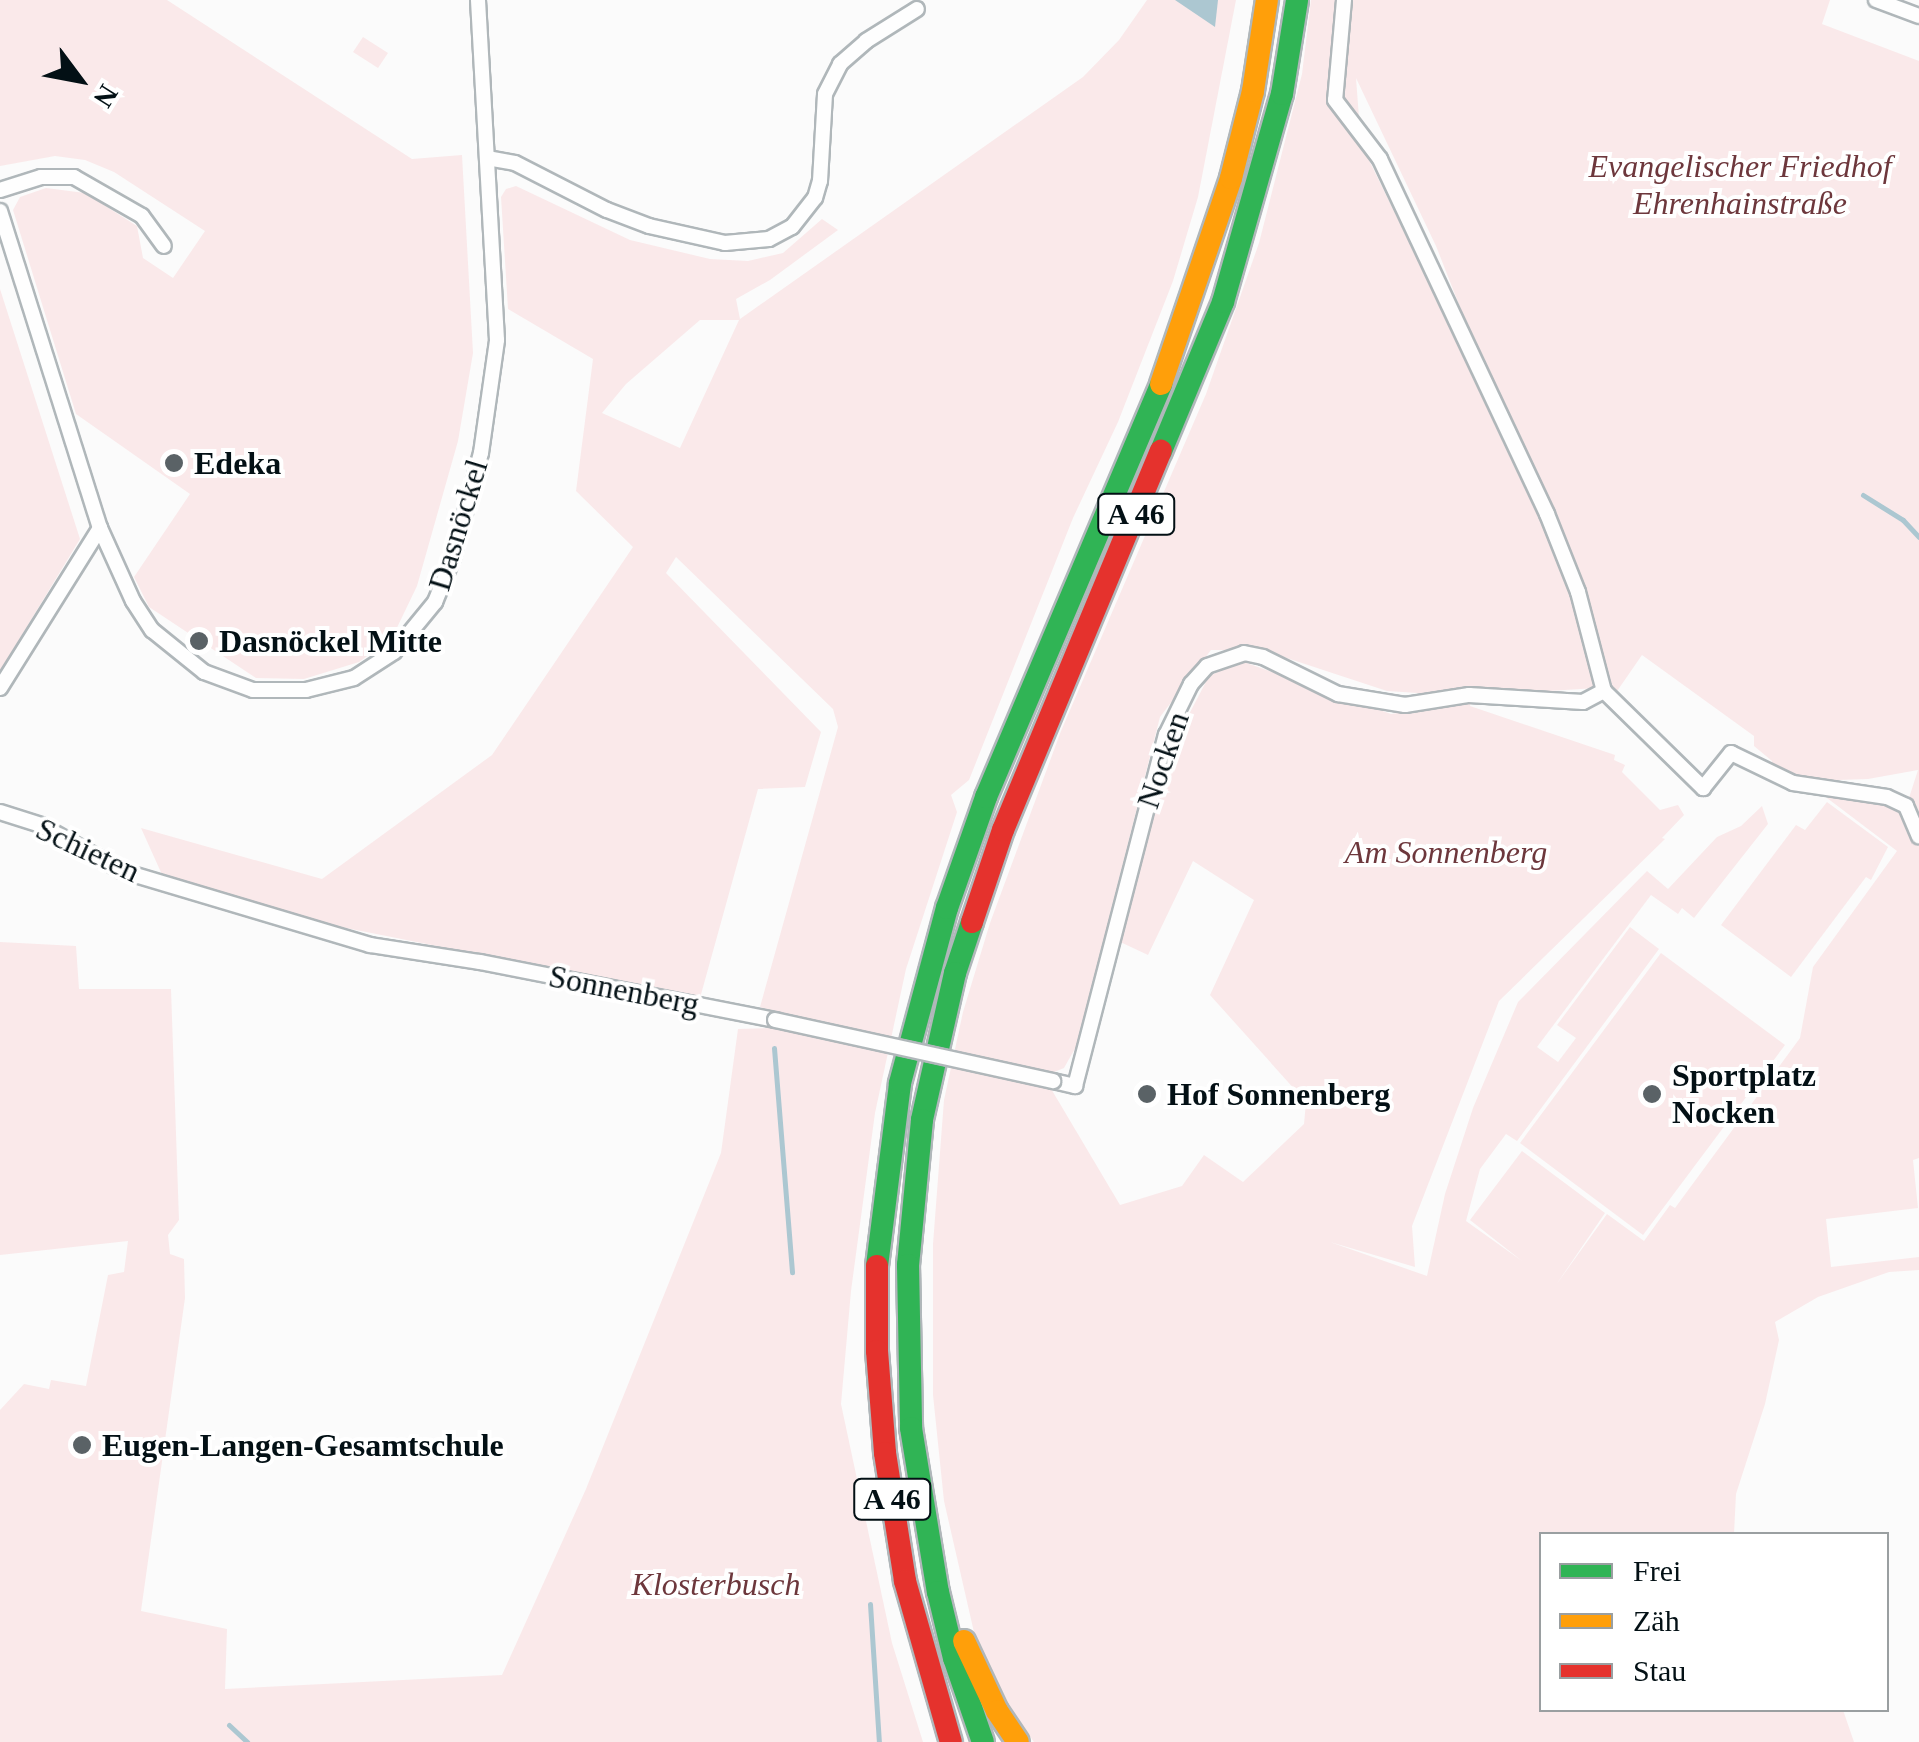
<!DOCTYPE html>
<html>
<head>
<meta charset="utf-8">
<style>
  body { margin:0 }
  #map { position:relative; width:1919px; height:1742px; overflow:hidden; background:#fbfbfb; font-family:Georgia,serif }
  div>[style] { position:absolute }
  .green>* { inset:0; background:#fae9ea }
  .water>* { inset:0; background:#acc7d1 }
  .stream>* { height:5px; margin:-2.5px; padding:0 2.5px; transform-origin:2.5px; border-radius:2.5px; background:#acc7d1 }
  .roads { filter:drop-shadow(2px 0 #b0b7ba) drop-shadow(-2px 0 #b0b7ba) drop-shadow(0 2px #b0b7ba) drop-shadow(0 -2px #b0b7ba) }
  .street>* { height:14px; margin:-7px; padding:0 7px; transform-origin:7px; border-radius:7px; background:#fefefe }
  .fast>* { height:22px; margin:-11px; padding:0 11px; transform-origin:11px; border-radius:11px; background:#30b455 }
  .slow>* { height:22px; margin:-11px; padding:0 11px; transform-origin:11px; border-radius:11px; background:#ff9f0a }
  .jam>* { height:22px; margin:-11px; padding:0 11px; transform-origin:11px; border-radius:11px; background:#e5322d }
  .bridges { filter:drop-shadow(2px 0 #b0b7ba) drop-shadow(-2px 0 #b0b7ba) drop-shadow(0 2px #b0b7ba) drop-shadow(0 -2px #b0b7ba) }
  .street-bridge>* { height:14px; margin:-7px; padding:0 7px; transform-origin:7px; border-radius:7px; background:#fefefe }
  .dots>* { width:28px; height:28px; translate:-50% -50%; box-sizing:border-box; border:5px solid #fff; border-radius:50% }
  span { translate:-50% -50%; white-space:nowrap; text-align:center; line-height:1.15; -webkit-text-stroke:8px #fff; paint-order:stroke }
  .shield-label span { padding:2px 8px; background:#fff; border:2px solid; border-radius:8px; -webkit-text-stroke-width:0 }
  .shield-label { font-size:30px; color:#031015; font-weight:700 }
  .park-label { font-size:32px; color:#6d373c; font-style:italic }
  .poi-label { font-size:32px; color:#031015; font-weight:700 }
  .left { translate:0 -50%; text-align:left }
  .street-label { font-size:32px; color:#031015 }
  .legend { position:absolute; left:1539px; top:1532px; width:350px; height:180px; box-sizing:border-box; background:#fff; border:2px solid #9a9fa1; margin:0; padding:12px 18px; list-style:none; font-size:30px; color:#031015 }
  .legend li { display:flex; align-items:center; gap:20px; height:50px }
  .legend b { width:50px; border:2px solid #9a9fa1 }
  .north { position:absolute; left:30px; top:30px; width:100px; height:100px; -webkit-text-stroke:8px #fff; paint-order:stroke; rotate:122deg; font-size:28px; font-weight:700; line-height:40px; text-align:center; color:#031015 }
  .north::after { content:''; display:block; margin:auto; width:35px; height:45px; background:#031015; clip-path:polygon(50% 0,100% 100%,50% 72%,0 100%) }
</style>
</head>
<body>
<div id="map">
  <div class="green">
    <div style="clip-path:polygon(0 0,167px 0,412px 159px,462px 155px,473px 353px,458px 441px,417px 586px,392px 638px,359px 662px,304px 679px,256px 678px,149px 607px,134px 577px,190px 494px,76px 414px,13px 210px,20px 197px,46px 188px,85px 193px,137px 226px,143px 258px,173px 278px,205px 231px,114px 172px,85px 160px,55px 156px,0 166px)"></div>
    <div style="clip-path:polygon(evenodd,1147px 0,1236px 0,1198px 197px,1173px 281px,1118px 422px,1073px 518px,969px 780px,951px 795px,957px 812px,906px 969px,875px 1113px,851px 1291px,841px 1404px,892px 1643px,923px 1742px,0 1742px,0 1410px,24px 1384px,49px 1389px,51px 1380px,86px 1386px,108px 1275px,124px 1272px,128px 1241px,0 1255px,0 942px,76px 946px,79px 989px,171px 989px,179px 1220px,168px 1235px,170px 1254px,184px 1259px,185px 1298px,141px 1611px,227px 1629px,225px 1689px,502px 1675px,586px 1489px,721px 1153px,738px 1029px,773px 1028px,777px 1013px,760px 1007px,838px 727px,833px 709px,676px 557px,666px 573px,821px 732px,805px 787px,758px 789px,700px 998px,346px 928px,164px 879px,141px 828px,322px 879px,492px 755px,633px 547px,576px 491px,593px 359px,508px 309px,501px 197px,506px 189px,516px 186px,630px 240px,710px 259px,748px 261px,783px 253px,822px 219px,838px 230px,770px 280px,736px 299px,740px 319px,1083px 77px,1119px 40px,1147px 0,700px 320px,739px 320px,680px 448px,602px 413px,626px 384px,700px 320px)"></div>
    <div style="clip-path:polygon(evenodd,1311px 0,1830px 0,1822px 24px,1919px 61px,1919px 1158px,1913px 1160px,1918px 1208px,1826px 1219px,1831px 1267px,1919px 1257px,1919px 1270px,1889px 1272px,1818px 1297px,1775px 1322px,1779px 1340px,1765px 1404px,1736px 1494px,1734px 1534px,1542px 1534px,1542px 1710px,1843px 1710px,1854px 1742px,1034px 1742px,991px 1681px,976px 1641px,944px 1501px,933px 1395px,933px 1244px,944px 1100px,963px 1012px,990px 923px,1061px 731px,1206px 394px,1259px 243px,1302px 74px,1311px 0,1356px 78px,1436px 246px,1482px 363px,1556px 524px,1613px 697px,1642px 655px,1754px 736px,1754px 746px,1772px 761px,1773px 768px,1807px 781px,1868px 779px,1918px 770px,1908px 801px,1827px 798px,1897px 851px,1813px 967px,1800px 1038px,1675px 1208px,1670px 1205px,1644px 1241px,1607px 1214px,1556px 1285px,1605px 1213px,1522px 1151px,1470px 1220px,1522px 1261px,1466px 1221px,1480px 1169px,1506px 1134px,1517px 1141px,1659px 949px,1630px 927px,1557px 1025px,1576px 1038px,1558px 1062px,1537px 1047px,1651px 895px,1678px 914px,1682px 908px,1694px 918px,1768px 824px,1762px 806px,1741px 826px,1717px 837px,1668px 889px,1647px 871px,1518px 1002px,1473px 1108px,1445px 1194px,1427px 1276px,1330px 1242px,1415px 1267px,1412px 1226px,1499px 1001px,1665px 839px,1662px 838px,1684px 815px,1678px 805px,1660px 810px,1622px 772px,1625px 765px,1614px 760px,1615px 755px,1470px 706px,1471px 703px,1391px 714px,1241px 661px,1209px 676px,1174px 743px,1116px 940px,1148px 955px,1193px 861px,1254px 900px,1210px 995px,1306px 1102px,1304px 1124px,1243px 1182px,1204px 1155px,1182px 1186px,1120px 1205px,1050px 1087px,1054px 1072px,1064px 1068px,1077px 1045px,1160px 717px,1211px 650px,1262px 650px,1387px 691px,1464px 696px,1597px 688px,1576px 594px,1545px 518px,1361px 144px,1356px 78px)"></div>
    <div style="clip-path:polygon(363px 37px,388px 53px,378px 68px,353px 52px)"></div>
    <div style="clip-path:polygon(0 289px,80px 539px,0 671px)"></div>
    <div style="clip-path:polygon(1827px 802px,1888px 847px,1871px 880px,1866px 877px,1791px 977px,1721px 925px,1796px 825px,1805px 830px)"></div>
    <div style="clip-path:polygon(1661px 953px,1785px 1045px,1643px 1235px,1520px 1143px)"></div>
  </div>
  <div class="water">
    <div style="clip-path:polygon(1175px 0,1218px 0,1215px 27px)"></div>
  </div>
  <div class="stream">
    <div style="left:1863px;top:495px;width:47px;rotate:32deg"></div>
    <div style="left:1903px;top:520px;width:23px;rotate:47deg"></div>
    <div style="left:774px;top:1048px;width:225px;rotate:85.4deg"></div>
    <div style="left:870px;top:1604px;width:138px;rotate:86.3deg"></div>
    <div style="left:229px;top:1725px;width:25px;rotate:43deg"></div>
  </div>
  <div class="roads">
    <div class="street">
      <div style="left:1344px;top:0;width:100px;rotate:95.1deg"></div>
      <div style="left:1335px;top:100px;width:74px;rotate:52.7deg"></div>
      <div style="left:1380px;top:159px;width:392px;rotate:64.8deg"></div>
      <div style="left:1547px;top:514px;width:84px;rotate:68.3deg"></div>
      <div style="left:1578px;top:592px;width:102px;rotate:75.3deg"></div>
      <div style="left:1604px;top:691px;width:139px;rotate:44.4deg"></div>
      <div style="left:1703px;top:788px;width:45px;rotate:-51.3deg"></div>
      <div style="left:1731px;top:753px;width:69px;rotate:25.8deg"></div>
      <div style="left:1793px;top:783px;width:95px;rotate:8.5deg"></div>
      <div style="left:1887px;top:797px;width:21px;rotate:25deg"></div>
      <div style="left:1906px;top:806px;width:33px;rotate:67deg"></div>
      <div style="left:1876px;top:0;width:46px;rotate:20.4deg"></div>
      <div style="left:487px;top:158px;width:28px;rotate:10deg"></div>
      <div style="left:515px;top:163px;width:103px;rotate:27.1deg"></div>
      <div style="left:607px;top:210px;width:45px;rotate:20.9deg"></div>
      <div style="left:649px;top:226px;width:78px;rotate:12.6deg"></div>
      <div style="left:725px;top:243px;width:44px;rotate:-5.2deg"></div>
      <div style="left:769px;top:239px;width:26px;rotate:-28deg"></div>
      <div style="left:792px;top:227px;width:37px;rotate:-52deg"></div>
      <div style="left:815px;top:198px;width:18px;rotate:-74deg"></div>
      <div style="left:820px;top:181px;width:87px;rotate:-86.7deg"></div>
      <div style="left:825px;top:94px;width:34px;rotate:-63deg"></div>
      <div style="left:840px;top:64px;width:35px;rotate:-41deg"></div>
      <div style="left:866px;top:41px;width:60px;rotate:-32.1deg"></div>
      <div style="left:0;top:190px;width:43px;rotate:-17.6deg"></div>
      <div style="left:41px;top:177px;width:33px"></div>
      <div style="left:74px;top:177px;width:78px;rotate:29.8deg"></div>
      <div style="left:142px;top:216px;width:37px;rotate:54deg"></div>
      <div style="left:0;top:211px;width:332px;rotate:72.5deg"></div>
      <div style="left:100px;top:528px;width:80px;rotate:65.7deg"></div>
      <div style="left:133px;top:601px;width:35px;rotate:57deg"></div>
      <div style="left:152px;top:630px;width:67px;rotate:38.9deg"></div>
      <div style="left:204px;top:672px;width:52px;rotate:20.2deg"></div>
      <div style="left:253px;top:690px;width:53px"></div>
      <div style="left:306px;top:690px;width:49px;rotate:-14deg"></div>
      <div style="left:354px;top:678px;width:48px;rotate:-33deg"></div>
      <div style="left:394px;top:652px;width:65px;rotate:-50.6deg"></div>
      <div style="left:435px;top:602px;width:48px;rotate:-67.8deg"></div>
      <div style="left:453px;top:558px;width:109px;rotate:-75.1deg"></div>
      <div style="left:481px;top:453px;width:114px;rotate:-81.9deg"></div>
      <div style="left:497px;top:340px;width:341px;rotate:-93.2deg"></div>
      <div style="left:0;top:688px;width:189px;rotate:-58deg"></div>
      <div style="left:0;top:812px;width:43px;rotate:17.6deg"></div>
      <div style="left:41px;top:825px;width:93px;rotate:29.6deg"></div>
      <div style="left:122px;top:871px;width:259px;rotate:16.6deg"></div>
      <div style="left:370px;top:945px;width:111px;rotate:8.8deg"></div>
      <div style="left:480px;top:962px;width:301px;rotate:11.1deg"></div>
      <div style="left:1053px;top:1081px;width:23px;rotate:13deg"></div>
      <div style="left:1075px;top:1086px;width:363px;rotate:-75.5deg"></div>
      <div style="left:1166px;top:735px;width:57px;rotate:-63.9deg"></div>
      <div style="left:1191px;top:684px;width:24px;rotate:-48deg"></div>
      <div style="left:1207px;top:666px;width:39px;rotate:-19deg"></div>
      <div style="left:1244px;top:653px;width:19px;rotate:12deg"></div>
      <div style="left:1263px;top:657px;width:84px;rotate:26.3deg"></div>
      <div style="left:1338px;top:694px;width:68px;rotate:9.3deg"></div>
      <div style="left:1405px;top:705px;width:65px;rotate:-8.9deg"></div>
      <div style="left:1469px;top:695px;width:114px;rotate:3.5deg"></div>
      <div style="left:1583px;top:702px;width:24px;rotate:-28deg"></div>
    </div>
    <div class="fast">
      <div style="left:1161px;top:451px;width:161px;rotate:-67.4deg"></div>
      <div style="left:1223px;top:302px;width:216px;rotate:-74.2deg"></div>
      <div style="left:1282px;top:94px;width:95px;rotate:-80.9deg"></div>
      <div style="left:972px;top:922px;width:54px;rotate:108.4deg"></div>
      <div style="left:955px;top:973px;width:151px;rotate:102.7deg"></div>
      <div style="left:922px;top:1120px;width:146px;rotate:95.5deg"></div>
      <div style="left:908px;top:1265px;width:163px;rotate:88.9deg"></div>
      <div style="left:911px;top:1428px;width:166px;rotate:80.7deg"></div>
      <div style="left:938px;top:1592px;width:68px;rotate:76.4deg"></div>
      <div style="left:954px;top:1658px;width:89px;rotate:71deg"></div>
      <div style="left:877px;top:1266px;width:184px;rotate:-82.8deg"></div>
      <div style="left:900px;top:1083px;width:181px;rotate:-75deg"></div>
      <div style="left:947px;top:908px;width:118px;rotate:-70.6deg"></div>
      <div style="left:986px;top:797px;width:449px;rotate:-67deg"></div>
    </div>
    <div class="slow">
      <div style="left:1161px;top:384px;width:218px;rotate:-71.2deg"></div>
      <div style="left:1231px;top:178px;width:90px;rotate:-75.8deg"></div>
      <div style="left:1253px;top:91px;width:92px;rotate:-81.3deg"></div>
      <div style="left:964px;top:1641px;width:77px;rotate:64.8deg"></div>
      <div style="left:997px;top:1711px;width:37px;rotate:56deg"></div>
    </div>
    <div class="jam">
      <div style="left:972px;top:922px;width:97px;rotate:-71.4deg"></div>
      <div style="left:1003px;top:830px;width:411px;rotate:-67.4deg"></div>
      <div style="left:877px;top:1266px;width:85px;rotate:90deg"></div>
      <div style="left:877px;top:1351px;width:102px;rotate:85.5deg"></div>
      <div style="left:885px;top:1453px;width:130px;rotate:81.1deg"></div>
      <div style="left:905px;top:1581px;width:167px;rotate:74.1deg"></div>
    </div>
  </div>
  <div class="bridges">
    <div class="street-bridge">
      <div style="left:775px;top:1020px;width:285px;rotate:12.4deg"></div>
    </div>
  </div>
  <div class="dots">
    <div style="left:174px;top:463px;background:#5a6266"></div>
    <div style="left:199px;top:641px;background:#5a6266"></div>
    <div style="left:1147px;top:1094px;background:#5a6266"></div>
    <div style="left:1652px;top:1094px;background:#5a6266"></div>
    <div style="left:82px;top:1445px;background:#5a6266"></div>
  </div>
  <div class="shield-label">
    <span style="left:1136px;top:514px">A 46</span>
    <span style="left:892px;top:1499px">A 46</span>
  </div>
  <div class="park-label">
    <span style="left:1740px;top:185px">Evangelischer Friedhof<br>Ehrenhainstraße</span>
    <span style="left:1446px;top:852px">Am Sonnenberg</span>
    <span style="left:716px;top:1584px">Klosterbusch</span>
  </div>
  <div class="poi-label">
    <span class="left" style="left:194px;top:463px">Edeka</span>
    <span class="left" style="left:219px;top:641px">Dasnöckel Mitte</span>
    <span class="left" style="left:1672px;top:1094px">Sportplatz<br>Nocken</span>
    <span class="left" style="left:1167px;top:1094px">Hof Sonnenberg</span>
    <span class="left" style="left:102px;top:1445px">Eugen-Langen-Gesamtschule</span>
  </div>
  <div class="street-label">
    <span style="left:458px;top:525px;rotate:-73deg">Dasnöckel</span>
    <span style="left:1163px;top:760px;rotate:-71deg">Nocken</span>
    <span style="left:88px;top:850px;rotate:25deg">Schieten</span>
    <span style="left:624px;top:990px;rotate:11deg">Sonnenberg</span>
  </div>
  <ul class="legend">
  <li><b style="height:12px;background:#30b455"></b>Frei</li>
  <li><b style="height:12px;background:#ff9f0a"></b>Zäh</li>
  <li><b style="height:12px;background:#e5322d"></b>Stau</li>
  </ul>
  <div class="north">N</div>
</div>
</body>
</html>
